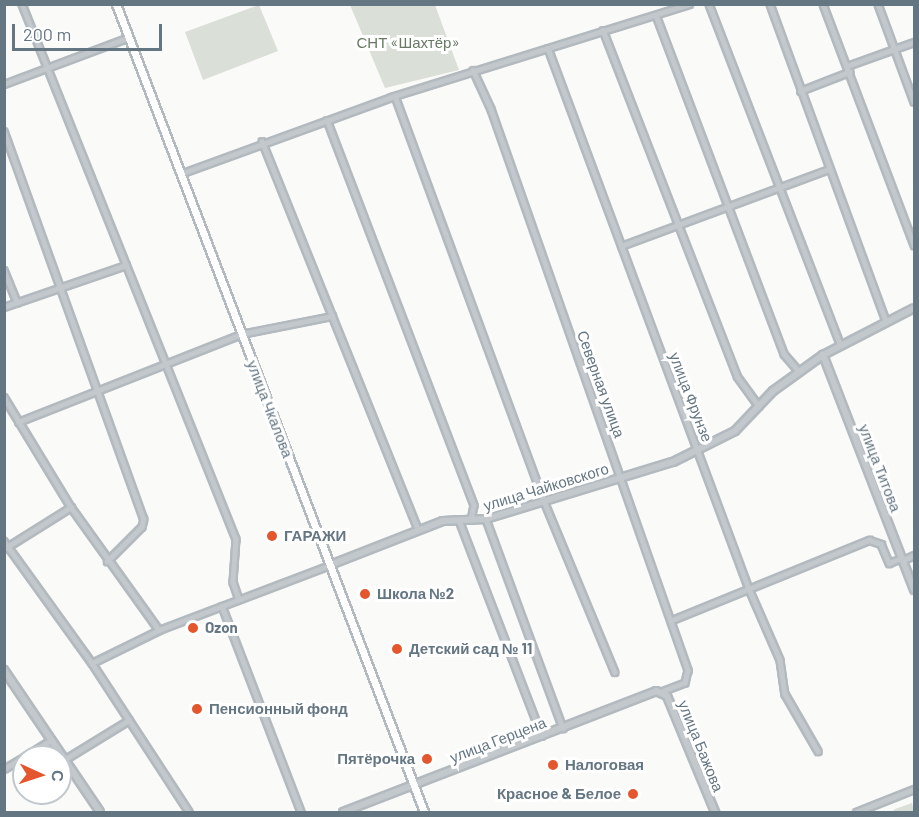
<!DOCTYPE html>
<html>
<head>
<meta charset="utf-8">
<style>
  body { margin:0 }
  #map { position:relative; width:919px; height:817px; overflow:hidden; background:#fafaf8; font-family:Barlow,sans-serif }
  div>[style] { position:absolute }
  .green>* { inset:0; background:#dadfd7 }
  .roads { filter:drop-shadow(2px 0 #b3babf) drop-shadow(-2px 0 #b3babf) drop-shadow(0 2px #b3babf) drop-shadow(0 -2px #b3babf) }
  .minor>* { height:4.5px; margin:-2.25px; padding:0 2.25px; transform-origin:2.25px; border-radius:2.25px; background:#c3c8cc }
  .tertiary>* { height:6px; margin:-3px; padding:0 3px; transform-origin:3px; border-radius:3px; background:#c3c8cc }
  .secondary>* { height:7px; margin:-3.5px; padding:0 3.5px; transform-origin:3.5px; border-radius:3.5px; background:#fff }
  .dots>* { width:16px; height:16px; translate:-50% -50%; box-sizing:border-box; border:3px solid #fff; border-radius:50% }
  span { translate:-50% -50%; white-space:nowrap; text-align:center; line-height:1.15; -webkit-text-stroke:6px #fff; paint-order:stroke }
  .park-label { font-size:15px; color:#687a64 }
  .street-label { font-size:15px; color:#657683 }
  .poi-label { font-size:15px; color:#657683; font-weight:700 }
  .left { translate:0 -50%; text-align:left }
  .right { translate:-100% -50%; text-align:right }
  .frame { position:absolute; inset:0; border:6px solid #657683; pointer-events:none }
  .north { position:absolute; left:12px; top:745px; width:60px; height:60px; box-sizing:border-box; background:#fff; border:2px solid #c1c8cd; border-radius:50%; rotate:93deg; font-size:16px; font-weight:700; line-height:24px; text-align:center; color:#657683 }
  .north::after { content:''; display:block; margin:auto; width:21px; height:27px; background:#e4572e; clip-path:polygon(50% 0,100% 100%,50% 72%,0 100%) }
  .scale { position:absolute; left:12px; top:24px; width:150px; height:27px; box-sizing:border-box; border:3px solid #657683; border-top:0; padding-left:8px; font-size:18px; line-height:21px; white-space:nowrap; color:#657683; -webkit-text-stroke:4px #fff; paint-order:stroke }
</style>
</head>
<body>
<div id="map">
  <div class="green">
    <div style="clip-path:polygon(259px 5px,278px 51px,203px 80px,185px 32px)"></div>
    <div style="clip-path:polygon(350px 5px,435px 5px,459px 70px,385px 88px)"></div>
    <div style="clip-path:polygon(912px 803px,914px 812px,892px 812px,895px 809px)"></div>
  </div>
  <div class="roads">
    <div class="minor">
      <div style="left:22px;top:4px;width:576px;rotate:68.2deg"></div>
      <div style="left:236px;top:539px;width:43px;rotate:94deg"></div>
      <div style="left:233px;top:582px;width:18px;rotate:71deg"></div>
      <div style="left:709px;top:4px;width:364px;rotate:68.9deg"></div>
      <div style="left:770px;top:4px;width:338px;rotate:69.9deg"></div>
      <div style="left:823px;top:4px;width:258px;rotate:69.3deg"></div>
      <div style="left:878px;top:4px;width:104px;rotate:69.8deg"></div>
      <div style="left:656px;top:15px;width:362px;rotate:69.3deg"></div>
      <div style="left:784px;top:354px;width:21px;rotate:49deg"></div>
      <div style="left:603px;top:30px;width:371px;rotate:68.8deg"></div>
      <div style="left:737px;top:376px;width:37px;rotate:54deg"></div>
      <div style="left:548px;top:48px;width:577px;rotate:69.62deg"></div>
      <div style="left:749px;top:589px;width:77px;rotate:66.4deg"></div>
      <div style="left:780px;top:660px;width:34px;rotate:82deg"></div>
      <div style="left:785px;top:694px;width:66px;rotate:59.9deg"></div>
      <div style="left:847px;top:66px;width:71px;rotate:-19.7deg"></div>
      <div style="left:473px;top:70px;width:43px;rotate:65.2deg"></div>
      <div style="left:491px;top:109px;width:595px;rotate:70.65deg"></div>
      <div style="left:688px;top:670px;width:13px;rotate:103deg"></div>
      <div style="left:685px;top:683px;width:26px;rotate:159deg"></div>
      <div style="left:4px;top:84px;width:131px;rotate:-20.5deg"></div>
      <div style="left:800px;top:91px;width:53px;rotate:-21.2deg"></div>
      <div style="left:395px;top:96px;width:432px;rotate:69.8deg"></div>
      <div style="left:544px;top:501px;width:185px;rotate:67.5deg"></div>
      <div style="left:327px;top:120px;width:412px;rotate:69.1deg"></div>
      <div style="left:474px;top:505px;width:15px;rotate:101deg"></div>
      <div style="left:4px;top:131px;width:412px;rotate:70.2deg"></div>
      <div style="left:144px;top:519px;width:8px;rotate:104deg"></div>
      <div style="left:142px;top:527px;width:49px;rotate:135deg"></div>
      <div style="left:262px;top:141px;width:418px;rotate:68.1deg"></div>
      <div style="left:180px;top:174px;width:225px;rotate:-20deg"></div>
      <div style="left:391px;top:97px;width:312px;rotate:-17.3deg"></div>
      <div style="left:621px;top:246px;width:222px;rotate:-20.3deg"></div>
      <div style="left:4px;top:270px;width:35px;rotate:68deg"></div>
      <div style="left:4px;top:307px;width:129px;rotate:-19deg"></div>
      <div style="left:4px;top:397px;width:129px;rotate:58.7deg"></div>
      <div style="left:71px;top:507px;width:151px;rotate:54.4deg"></div>
      <div style="left:18px;top:422px;width:240px;rotate:-21.5deg"></div>
      <div style="left:241px;top:334px;width:93px;rotate:-11.2deg"></div>
      <div style="left:486px;top:519px;width:223px;rotate:69.8deg"></div>
      <div style="left:459px;top:520px;width:231px;rotate:69deg"></div>
      <div style="left:4px;top:541px;width:150px;rotate:54.2deg"></div>
      <div style="left:92px;top:663px;width:178px;rotate:56.9deg"></div>
      <div style="left:4px;top:549px;width:79px;rotate:-32.1deg"></div>
      <div style="left:903px;top:560px;width:12px;rotate:-24deg"></div>
      <div style="left:222px;top:606px;width:221px;rotate:69deg"></div>
      <div style="left:672px;top:620px;width:213px;rotate:-22.1deg"></div>
      <div style="left:869px;top:540px;width:13px;rotate:18deg"></div>
      <div style="left:881px;top:544px;width:21px;rotate:67deg"></div>
      <div style="left:889px;top:563px;width:14px;rotate:-21deg"></div>
      <div style="left:92px;top:663px;width:75px;rotate:-26.2deg"></div>
      <div style="left:159px;top:630px;width:183px;rotate:-20.8deg"></div>
      <div style="left:24px;top:757px;width:32px;rotate:-32deg"></div>
      <div style="left:64px;top:760px;width:76px;rotate:-31.6deg"></div>
      <div style="left:4px;top:769px;width:23px;rotate:-31deg"></div>
      <div style="left:856px;top:812px;width:62px;rotate:-21.6deg"></div>
    </div>
    <div class="tertiary">
      <div style="left:823px;top:355px;width:252px;rotate:68.8deg"></div>
      <div style="left:330px;top:565px;width:121px;rotate:-21.3deg"></div>
      <div style="left:443px;top:521px;width:43px;rotate:-2.7deg"></div>
      <div style="left:486px;top:519px;width:195px;rotate:-17deg"></div>
      <div style="left:673px;top:462px;width:69px;rotate:-26.6deg"></div>
      <div style="left:735px;top:431px;width:55px;rotate:-46.5deg"></div>
      <div style="left:773px;top:391px;width:62px;rotate:-35.8deg"></div>
      <div style="left:823px;top:355px;width:102px;rotate:-27.3deg"></div>
      <div style="left:4px;top:670px;width:171px;rotate:55.9deg"></div>
      <div style="left:343px;top:812px;width:336px;rotate:-21.1deg"></div>
      <div style="left:656px;top:691px;width:12px;rotate:24deg"></div>
      <div style="left:667px;top:696px;width:126px;rotate:67.5deg"></div>
    </div>
    <div class="secondary">
      <div style="left:116px;top:4px;width:865px;rotate:69.13deg"></div>
    </div>
  </div>
  <div class="dots">
    <div style="left:272px;top:536px;background:#e4572e"></div>
    <div style="left:365px;top:594px;background:#e4572e"></div>
    <div style="left:193px;top:628px;background:#e4572e"></div>
    <div style="left:397px;top:649px;background:#e4572e"></div>
    <div style="left:197px;top:709px;background:#e4572e"></div>
    <div style="left:427px;top:759px;background:#e4572e"></div>
    <div style="left:553px;top:765px;background:#e4572e"></div>
    <div style="left:633px;top:794px;background:#e4572e"></div>
  </div>
  <div class="park-label">
    <span style="left:408px;top:43px">СНТ «Шахтёр»</span>
  </div>
  <div class="street-label">
    <span style="left:601px;top:384px;rotate:70deg">Северная улица</span>
    <span style="left:691px;top:397px;rotate:69deg">улица Фрунзе</span>
    <span style="left:270px;top:409px;rotate:69deg">улица Чкалова</span>
    <span style="left:880px;top:468px;rotate:69deg">улица Титова</span>
    <span style="left:546px;top:487px;rotate:-17deg">улица Чайковского</span>
    <span style="left:498px;top:740px;rotate:-21deg">улица Герцена</span>
    <span style="left:701px;top:746px;rotate:68deg">улица Бажова</span>
  </div>
  <div class="poi-label">
    <span class="left" style="left:284px;top:536px">ГАРАЖИ</span>
    <span class="left" style="left:377px;top:594px">Школа №2</span>
    <span class="left" style="left:205px;top:628px">Ozon</span>
    <span class="left" style="left:409px;top:649px">Детский сад № 11</span>
    <span class="left" style="left:209px;top:709px">Пенсионный фонд</span>
    <span class="right" style="left:415px;top:759px">Пятёрочка</span>
    <span class="left" style="left:565px;top:765px">Налоговая</span>
    <span class="right" style="left:621px;top:794px">Красное &amp; Белое</span>
  </div>
  <div class="frame"></div>
  <div class="north">С</div>
  <div class="scale">200 m</div>
</div>
</body>
</html>
